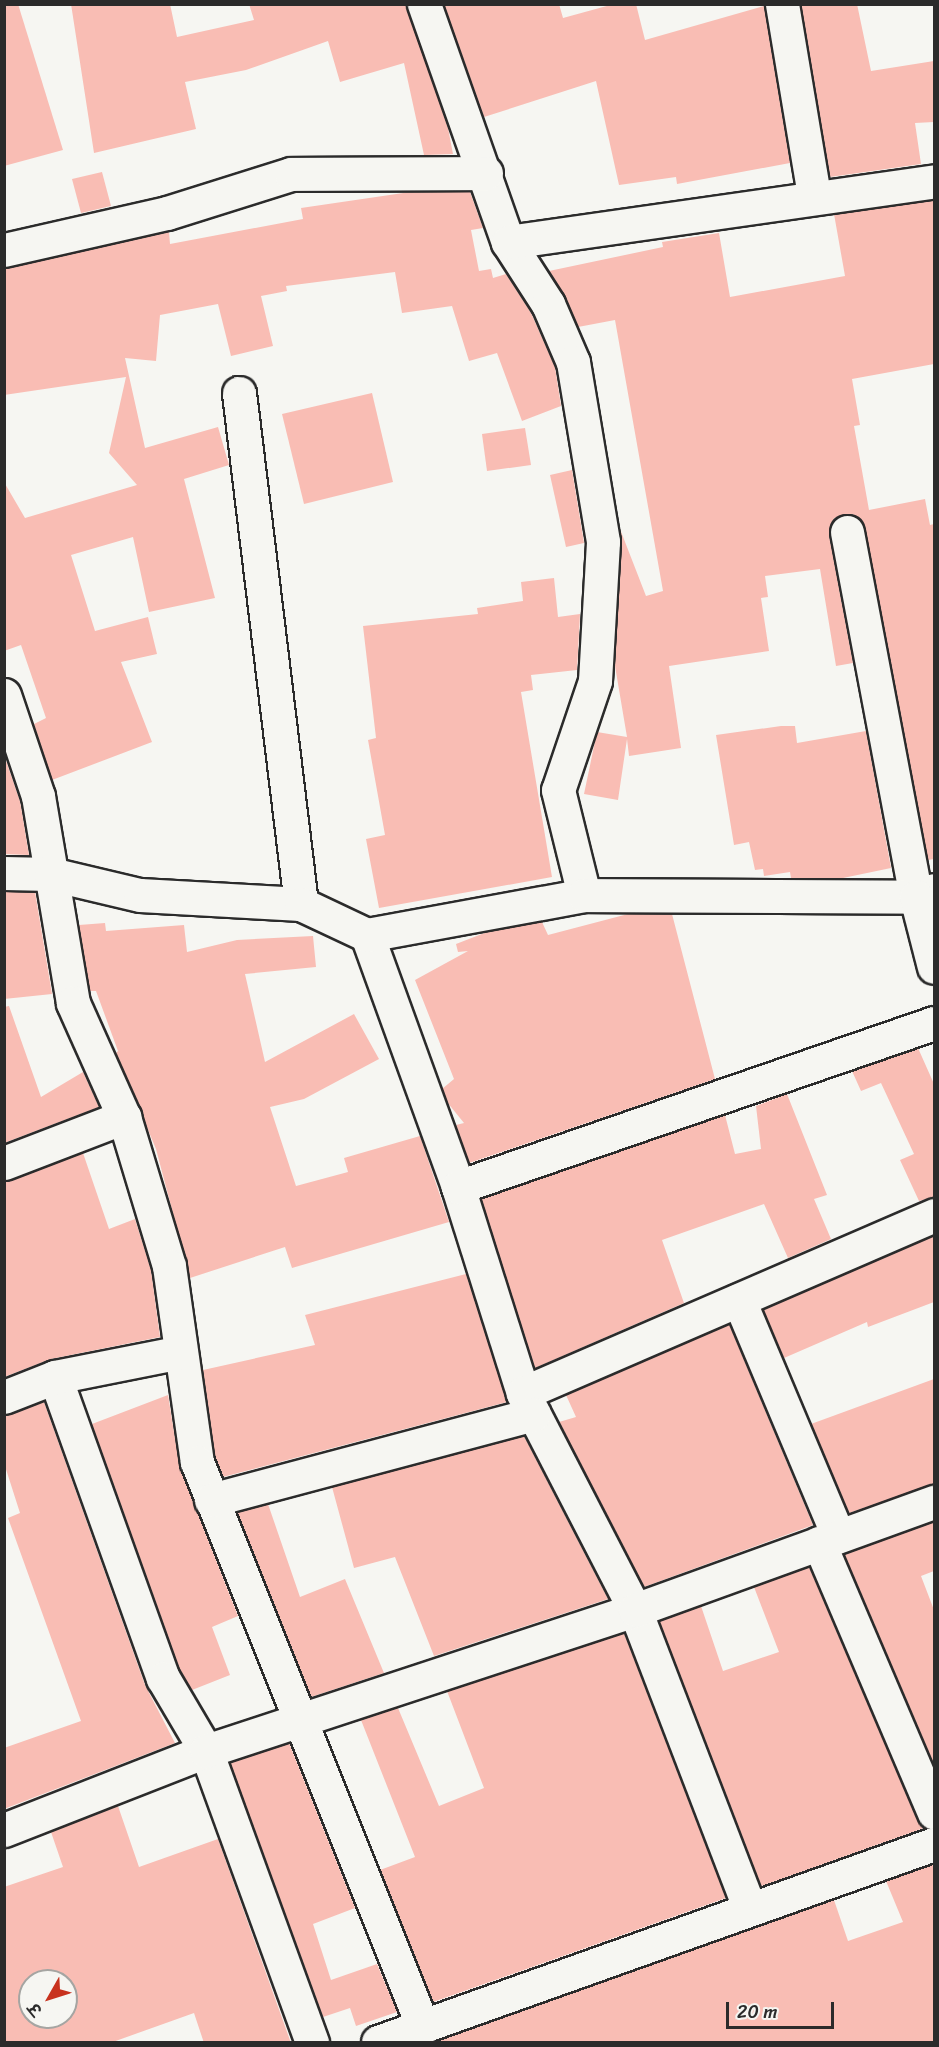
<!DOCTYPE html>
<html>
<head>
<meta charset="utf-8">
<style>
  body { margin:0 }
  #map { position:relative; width:939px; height:2047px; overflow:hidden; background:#f6f6f2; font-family:Sriracha,"Playpen Sans Deva",sans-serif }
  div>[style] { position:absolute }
  .building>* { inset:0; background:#f9bdb4 }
  .roads { filter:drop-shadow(2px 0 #2b2b2b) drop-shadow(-2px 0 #2b2b2b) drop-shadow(0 2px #2b2b2b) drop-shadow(0 -2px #2b2b2b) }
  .street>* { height:33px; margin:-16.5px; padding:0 16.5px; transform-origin:16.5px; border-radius:16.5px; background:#f6f6f2 }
  .secondary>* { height:33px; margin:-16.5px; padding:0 16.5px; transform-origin:16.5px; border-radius:16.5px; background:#f6f6f2 }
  span { translate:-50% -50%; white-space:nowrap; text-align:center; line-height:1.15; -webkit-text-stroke:6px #f6f6f2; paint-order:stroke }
  .frame { position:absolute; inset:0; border:6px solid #2b2b2b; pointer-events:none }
  .north { position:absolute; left:18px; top:1969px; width:60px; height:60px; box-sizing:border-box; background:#f6f6f2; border:2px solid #a5a5a2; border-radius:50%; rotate:231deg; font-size:16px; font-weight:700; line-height:24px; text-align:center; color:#2b2b2b }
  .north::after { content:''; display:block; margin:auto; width:21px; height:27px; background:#c8321e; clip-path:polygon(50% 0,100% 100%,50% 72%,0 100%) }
  .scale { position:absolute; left:726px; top:2002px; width:108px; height:27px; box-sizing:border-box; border:3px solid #2b2b2b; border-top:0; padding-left:8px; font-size:18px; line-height:21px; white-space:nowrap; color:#2b2b2b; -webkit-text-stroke:4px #f6f6f2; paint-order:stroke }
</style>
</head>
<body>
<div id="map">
  <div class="building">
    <div style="clip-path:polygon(4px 4px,18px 4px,63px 150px,4px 166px)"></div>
    <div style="clip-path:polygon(71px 4px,170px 4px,177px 37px,254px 20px,249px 4px,406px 4px,448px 128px,453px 154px,424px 155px,404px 63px,340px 82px,328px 41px,246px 70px,185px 82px,196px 129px,94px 153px)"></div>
    <div style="clip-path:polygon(444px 4px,559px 4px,563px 18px,614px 4px,636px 4px,645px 40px,764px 6px,790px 163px,677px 184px,676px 177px,619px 185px,596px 81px,484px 117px)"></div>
    <div style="clip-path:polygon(801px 4px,857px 4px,871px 71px,934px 61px,934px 122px,915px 123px,921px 164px,830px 177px)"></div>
    <div style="clip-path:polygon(102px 172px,111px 206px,81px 213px,72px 179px)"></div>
    <div style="clip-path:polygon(410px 192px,470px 192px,483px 228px,471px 230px,479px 271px,491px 269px,493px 278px,506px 274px,531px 313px,555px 367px,561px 406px,522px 421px,497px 353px,469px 361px,452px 306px,402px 313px,395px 272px,286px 286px,287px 291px,261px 296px,273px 346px,231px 356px,218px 304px,160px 315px,156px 361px,125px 358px,145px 448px,218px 427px,229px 465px,184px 479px,215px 598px,149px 612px,133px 537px,71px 555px,95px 631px,148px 617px,157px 654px,121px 662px,152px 742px,52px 780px,34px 724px,46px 718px,21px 645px,4px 651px,4px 482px,25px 518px,137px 485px,109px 453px,126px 377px,4px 395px,4px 268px,165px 233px,169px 232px,170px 244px,303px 219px,301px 208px)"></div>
    <div style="clip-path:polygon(934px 200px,934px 364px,852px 379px,860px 425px,854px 426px,869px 510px,925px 499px,930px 525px,934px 524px,934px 859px,928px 860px,865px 529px,853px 514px,834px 518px,829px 535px,853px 663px,836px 666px,820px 569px,765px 576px,768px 597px,761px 598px,769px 651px,669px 666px,681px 748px,629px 756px,627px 739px,618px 800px,584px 794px,597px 732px,627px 737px,615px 666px,620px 529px,646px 596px,663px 591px,615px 320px,578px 327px,549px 271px,663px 247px,662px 242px,719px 233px,730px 297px,845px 276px,834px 214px)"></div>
    <div style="clip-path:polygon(372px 393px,393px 482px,304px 504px,282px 414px)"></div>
    <div style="clip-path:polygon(525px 428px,531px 465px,487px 471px,482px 434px)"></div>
    <div style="clip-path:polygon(572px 470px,584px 543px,566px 547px,550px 475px)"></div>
    <div style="clip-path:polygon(554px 578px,558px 617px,580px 614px,577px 670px,531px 675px,533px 690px,521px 692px,552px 877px,379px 908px,366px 839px,385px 835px,368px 740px,376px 738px,363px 626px,478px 614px,477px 608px,523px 601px,521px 582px)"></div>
    <div style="clip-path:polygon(781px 726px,795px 726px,797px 743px,866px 731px,891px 868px,843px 878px,791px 878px,790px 872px,764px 876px,763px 869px,755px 870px,749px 842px,734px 845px,716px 735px)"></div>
    <div style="clip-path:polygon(4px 755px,20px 801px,29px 855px,4px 854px)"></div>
    <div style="clip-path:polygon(4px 892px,35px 892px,52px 994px,4px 999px)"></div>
    <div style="clip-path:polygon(628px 914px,672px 914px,715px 1079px,469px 1163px,456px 1125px,464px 1123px,447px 1102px,442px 1089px,454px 1079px,415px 980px,468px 951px,458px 952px,456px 944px,487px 932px,542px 922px,548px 935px)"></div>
    <div style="clip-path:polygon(105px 923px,106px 931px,184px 925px,187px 952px,237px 940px,313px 936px,316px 967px,245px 974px,265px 1062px,354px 1014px,379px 1059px,304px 1099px,270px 1107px,296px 1186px,348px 1172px,344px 1158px,420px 1136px,449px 1222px,292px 1268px,285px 1247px,190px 1278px,156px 1149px,116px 1053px,118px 1051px,96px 991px,90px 991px,79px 925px)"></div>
    <div style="clip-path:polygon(9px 1006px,41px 1097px,83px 1072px,99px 1107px,4px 1143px,4px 1007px)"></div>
    <div style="clip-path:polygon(918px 1048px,934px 1084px,934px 1197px,919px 1201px,900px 1160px,914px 1154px,881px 1083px,861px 1091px,852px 1071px)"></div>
    <div style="clip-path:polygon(787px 1094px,827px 1195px,814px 1199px,831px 1239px,788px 1258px,764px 1204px,662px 1240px,684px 1303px,535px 1368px,481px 1199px,725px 1115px,735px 1154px,761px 1149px,756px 1106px)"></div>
    <div style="clip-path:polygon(83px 1153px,109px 1229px,135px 1219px,151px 1270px,160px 1337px,51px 1359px,4px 1377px,4px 1181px)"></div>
    <div style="clip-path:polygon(934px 1235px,934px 1302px,868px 1327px,867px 1322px,784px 1358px,763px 1309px)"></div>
    <div style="clip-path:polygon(466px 1274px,507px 1402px,223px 1477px,215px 1457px,203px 1370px,315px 1345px,305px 1315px)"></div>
    <div style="clip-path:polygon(729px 1324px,813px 1525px,644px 1587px,559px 1422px,576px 1417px,566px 1395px)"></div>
    <div style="clip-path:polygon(934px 1379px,934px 1484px,849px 1513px,811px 1424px)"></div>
    <div style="clip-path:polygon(168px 1395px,180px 1469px,238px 1616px,212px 1627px,230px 1675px,192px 1690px,180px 1670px,92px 1424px)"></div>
    <div style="clip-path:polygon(44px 1402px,145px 1685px,175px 1743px,4px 1809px,4px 1748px,81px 1721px,8px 1518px,20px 1513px,4px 1463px,4px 1415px)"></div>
    <div style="clip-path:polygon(524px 1436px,608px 1599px,434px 1656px,395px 1557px,354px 1568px,332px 1487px)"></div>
    <div style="clip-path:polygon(268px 1504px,300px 1597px,345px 1579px,384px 1673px,311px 1697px,237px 1512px)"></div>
    <div style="clip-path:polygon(934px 1522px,934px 1571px,921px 1576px,934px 1610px,934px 1765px,844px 1554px)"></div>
    <div style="clip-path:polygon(809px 1567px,917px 1819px,924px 1828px,761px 1886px,659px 1621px,701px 1606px,723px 1671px,779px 1652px,754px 1587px)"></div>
    <div style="clip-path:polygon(624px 1633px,726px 1898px,433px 2002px,380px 1870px,415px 1857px,361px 1720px,398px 1708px,439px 1806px,484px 1788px,447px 1691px)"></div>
    <div style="clip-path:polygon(289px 1743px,355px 1908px,313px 1924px,331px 1980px,377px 1964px,397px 2012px,356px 2026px,350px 2008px,323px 2017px,230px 1763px)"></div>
    <div style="clip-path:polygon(evenodd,118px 1806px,139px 1867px,218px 1839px,291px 2043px,204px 2043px,194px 2013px,110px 2043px,4px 2043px,4px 1887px,63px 1867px,51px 1832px,118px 1806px,30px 1981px,66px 1981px,66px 2017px,30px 2017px,30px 1981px)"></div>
    <div style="clip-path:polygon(934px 1864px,934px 2043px,433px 2043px,834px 1900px,848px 1941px,903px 1922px,886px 1881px)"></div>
  </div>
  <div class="roads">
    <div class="street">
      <div style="left:424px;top:4px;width:252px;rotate:70.6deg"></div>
      <div style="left:508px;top:242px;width:74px;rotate:57.2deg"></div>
      <div style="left:548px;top:304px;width:63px;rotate:66.7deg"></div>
      <div style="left:573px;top:362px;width:182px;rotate:80.5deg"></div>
      <div style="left:603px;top:542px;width:139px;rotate:93.3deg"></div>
      <div style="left:595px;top:681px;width:115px;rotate:108.7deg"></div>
      <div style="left:558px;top:790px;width:108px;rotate:76.1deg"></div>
      <div style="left:782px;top:4px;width:194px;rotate:80.5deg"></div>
      <div style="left:508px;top:242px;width:430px;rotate:-8.1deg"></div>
      <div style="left:4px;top:250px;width:167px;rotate:-12.8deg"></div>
      <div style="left:167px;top:213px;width:130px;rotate:-17.5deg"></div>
      <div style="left:291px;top:174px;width:195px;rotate:-0.3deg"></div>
      <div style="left:239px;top:393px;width:515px;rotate:83.08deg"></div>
      <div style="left:847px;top:532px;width:371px;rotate:79.3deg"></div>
      <div style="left:916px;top:897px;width:19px;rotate:-21deg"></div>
      <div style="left:4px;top:695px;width:107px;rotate:71.4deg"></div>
      <div style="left:38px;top:796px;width:210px;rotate:80.4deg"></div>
      <div style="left:73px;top:1003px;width:125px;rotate:65.9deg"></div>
      <div style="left:124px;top:1117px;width:156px;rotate:73.2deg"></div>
      <div style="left:169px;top:1266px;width:198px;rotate:81.9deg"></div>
      <div style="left:197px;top:1462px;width:609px;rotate:68.2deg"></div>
      <div style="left:367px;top:935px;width:268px;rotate:70.1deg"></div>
      <div style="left:458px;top:1187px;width:216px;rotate:72.5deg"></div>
      <div style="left:523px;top:1393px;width:244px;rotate:62.7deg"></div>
      <div style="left:635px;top:1610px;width:318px;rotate:69deg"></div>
      <div style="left:4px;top:1163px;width:129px;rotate:-21deg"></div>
      <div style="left:458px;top:1187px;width:503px;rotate:-19.01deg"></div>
      <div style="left:739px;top:1300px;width:256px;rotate:67.2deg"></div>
      <div style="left:55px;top:1377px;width:320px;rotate:70.3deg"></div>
      <div style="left:163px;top:1678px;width:85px;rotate:59.5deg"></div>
      <div style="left:206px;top:1751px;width:310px;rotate:70deg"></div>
      <div style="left:523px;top:1393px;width:448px;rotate:-23.4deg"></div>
      <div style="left:4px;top:1397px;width:55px;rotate:-21.4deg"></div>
      <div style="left:55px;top:1377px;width:128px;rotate:-11.2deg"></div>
      <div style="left:211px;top:1500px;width:334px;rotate:-14.9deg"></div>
      <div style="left:819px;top:1543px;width:293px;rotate:66.9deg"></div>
      <div style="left:4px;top:1830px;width:217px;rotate:-21.4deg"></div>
      <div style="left:206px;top:1751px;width:452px;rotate:-18.2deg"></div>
      <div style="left:635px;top:1610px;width:318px;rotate:-19.9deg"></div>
      <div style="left:378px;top:2042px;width:590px;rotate:-19.6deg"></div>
    </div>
    <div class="secondary">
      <div style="left:4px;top:873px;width:47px;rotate:1.2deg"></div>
      <div style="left:51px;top:874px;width:91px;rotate:13.3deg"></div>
      <div style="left:140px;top:895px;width:161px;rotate:3.2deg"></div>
      <div style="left:301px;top:904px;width:73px;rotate:25.2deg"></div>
      <div style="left:367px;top:935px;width:221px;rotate:-10.4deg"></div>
      <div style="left:584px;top:895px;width:332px;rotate:0.3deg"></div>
      <div style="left:916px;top:897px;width:72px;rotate:75.6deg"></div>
    </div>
  </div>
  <div class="frame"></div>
  <div class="north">उ</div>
  <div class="scale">20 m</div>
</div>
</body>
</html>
